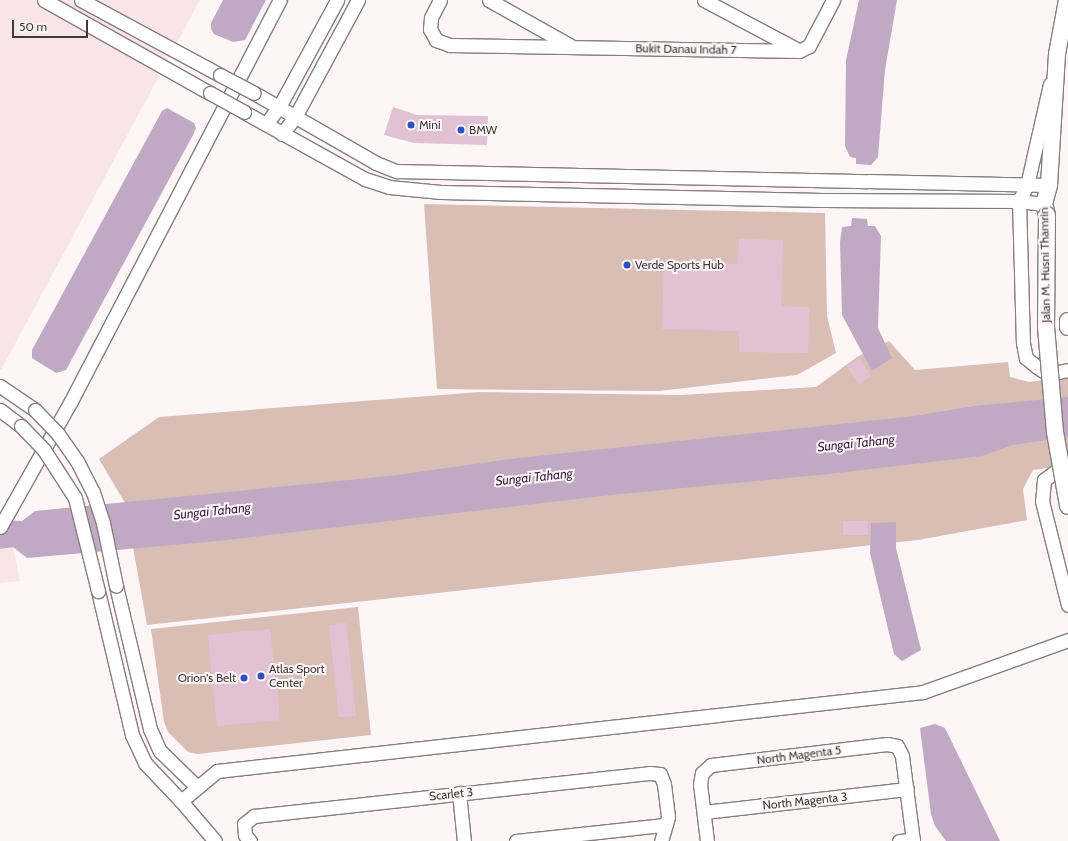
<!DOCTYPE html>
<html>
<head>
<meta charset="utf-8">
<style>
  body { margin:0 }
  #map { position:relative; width:1068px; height:841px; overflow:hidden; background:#fef5f7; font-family:Cabin,sans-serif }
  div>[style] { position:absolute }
  .built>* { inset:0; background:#f7e5ea }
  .green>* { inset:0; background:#d9beb6 }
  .water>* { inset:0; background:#c0aac3 }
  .building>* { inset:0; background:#e1c2d5 }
  .roads { filter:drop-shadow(1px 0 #867e80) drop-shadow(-1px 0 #867e80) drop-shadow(0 1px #867e80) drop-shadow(0 -1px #867e80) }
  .minor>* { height:13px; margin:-6.5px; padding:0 6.5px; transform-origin:6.5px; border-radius:6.5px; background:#fff }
  .major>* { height:16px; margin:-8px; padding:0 8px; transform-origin:8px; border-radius:8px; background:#fff }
  .bridges { filter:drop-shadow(1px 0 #867e80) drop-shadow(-1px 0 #867e80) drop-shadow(0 1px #867e80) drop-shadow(0 -1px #867e80) }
  .minor-bridge>* { height:13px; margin:-6.5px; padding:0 6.5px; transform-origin:6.5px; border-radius:6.5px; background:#fff }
  .major-bridge>* { height:16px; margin:-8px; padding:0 8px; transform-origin:8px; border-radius:8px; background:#fff }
  .dots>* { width:11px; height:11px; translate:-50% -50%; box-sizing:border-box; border:2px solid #fef5f7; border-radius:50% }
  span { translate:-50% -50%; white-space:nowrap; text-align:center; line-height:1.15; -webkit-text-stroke:4px #fef5f7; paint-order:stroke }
  .street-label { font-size:12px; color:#3e3a3b }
  .poi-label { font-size:12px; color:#3e3a3b }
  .left { translate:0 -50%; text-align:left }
  .right { translate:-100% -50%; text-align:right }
  .water-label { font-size:13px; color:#402245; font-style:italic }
  .scale { position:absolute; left:12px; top:20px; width:76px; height:18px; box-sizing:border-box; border:2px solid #3e3a3b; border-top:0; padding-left:5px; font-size:12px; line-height:14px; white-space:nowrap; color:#3e3a3b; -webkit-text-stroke:3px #fef5f7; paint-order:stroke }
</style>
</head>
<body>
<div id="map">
  <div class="built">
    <div style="clip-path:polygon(0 0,200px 0,1px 370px,0 369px)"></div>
    <div style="clip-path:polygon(13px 547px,20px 581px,0 583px,0 549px)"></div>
  </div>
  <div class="green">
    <div style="clip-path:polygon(424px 204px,825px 213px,827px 316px,836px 353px,797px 375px,659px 391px,437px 389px)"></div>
    <div style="clip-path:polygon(889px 341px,915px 370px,1008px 362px,1010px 377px,1029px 382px,1068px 377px,1068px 465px,1033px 470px,1023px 489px,1027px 520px,918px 540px,147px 625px,125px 503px,99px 459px,159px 417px,480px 392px,681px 395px,816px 387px,857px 357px)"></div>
    <div style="clip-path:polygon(358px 607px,371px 735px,197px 754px,188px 752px,168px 732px,164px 722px,151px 629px)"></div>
  </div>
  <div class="water">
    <div style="clip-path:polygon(223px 0,266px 0,245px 40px,233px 42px,214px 34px,211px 29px,211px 23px)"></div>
    <div style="clip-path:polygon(859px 0,897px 0,885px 70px,878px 157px,871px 165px,856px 164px,856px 158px,850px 157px,845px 146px,846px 60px)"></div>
    <div style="clip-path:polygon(167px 108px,194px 123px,196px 128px,193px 135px,66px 370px,56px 373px,32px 358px,32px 350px,162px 111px)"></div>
    <div style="clip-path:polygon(852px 218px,867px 219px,868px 226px,875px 226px,881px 236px,878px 328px,892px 358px,872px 371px,842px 315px,840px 242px,842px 227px,851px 226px)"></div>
    <div style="clip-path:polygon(1068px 397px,1068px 437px,1013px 445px,982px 456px,829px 474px,611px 495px,218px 541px,27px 558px,13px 547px,0 549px,0 520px,22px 521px,35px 511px,389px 476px,518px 458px,915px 416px,974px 406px)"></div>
    <div style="clip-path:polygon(896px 522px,896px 548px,921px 650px,902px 661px,894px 654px,870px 553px,871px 523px)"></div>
    <div style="clip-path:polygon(935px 724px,945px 728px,1000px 841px,946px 841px,935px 826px,931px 814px,920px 728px)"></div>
  </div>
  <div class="building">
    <div style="clip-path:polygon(393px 107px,417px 115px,488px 116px,487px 145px,414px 143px,384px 135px)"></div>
    <div style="clip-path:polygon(739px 239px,783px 240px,781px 306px,809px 307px,808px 353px,739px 352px,739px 331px,662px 329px,664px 262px,738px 264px)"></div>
    <div style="clip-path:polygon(859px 358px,871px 376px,859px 384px,847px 366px)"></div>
    <div style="clip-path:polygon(843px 521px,868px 521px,868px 535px,843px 535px)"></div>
    <div style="clip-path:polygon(346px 623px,356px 716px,339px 717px,329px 625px)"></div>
    <div style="clip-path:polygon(270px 629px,280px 720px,217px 726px,208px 635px)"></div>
  </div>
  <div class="roads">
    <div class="minor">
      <div style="left:44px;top:0;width:190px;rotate:29.3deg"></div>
      <div style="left:81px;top:0;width:158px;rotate:28.3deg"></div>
      <div style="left:440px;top:0;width:20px;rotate:117deg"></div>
      <div style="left:431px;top:18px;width:11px;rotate:95deg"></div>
      <div style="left:430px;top:29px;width:13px;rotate:61deg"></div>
      <div style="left:436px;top:40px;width:15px;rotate:20deg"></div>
      <div style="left:450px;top:45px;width:349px;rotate:1deg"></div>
      <div style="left:799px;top:51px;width:11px;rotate:-27deg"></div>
      <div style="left:809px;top:46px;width:52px;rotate:-62.4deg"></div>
      <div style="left:489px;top:0;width:94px;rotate:29.3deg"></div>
      <div style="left:704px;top:0;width:104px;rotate:28deg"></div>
      <div style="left:1050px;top:84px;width:104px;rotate:102.8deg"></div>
      <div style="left:1027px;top:185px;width:18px;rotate:117deg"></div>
      <div style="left:1019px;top:201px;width:142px;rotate:88.4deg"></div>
      <div style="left:1023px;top:343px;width:15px;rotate:79deg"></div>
      <div style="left:1026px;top:358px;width:14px;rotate:39deg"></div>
      <div style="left:1037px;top:367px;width:13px;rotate:32deg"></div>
      <div style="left:1048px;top:374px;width:20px;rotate:-11deg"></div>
      <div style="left:254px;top:93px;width:141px;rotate:29.8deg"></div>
      <div style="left:376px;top:163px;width:22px;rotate:22deg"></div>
      <div style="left:396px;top:171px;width:653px;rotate:1.23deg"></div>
      <div style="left:244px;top:112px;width:138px;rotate:29deg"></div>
      <div style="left:365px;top:179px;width:25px;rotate:18deg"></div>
      <div style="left:389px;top:187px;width:52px;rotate:5.5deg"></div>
      <div style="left:441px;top:192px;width:381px;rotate:1.2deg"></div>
      <div style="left:822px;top:200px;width:197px;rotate:0.3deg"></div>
      <div style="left:1019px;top:201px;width:25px;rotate:7deg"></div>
      <div style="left:266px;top:124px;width:21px;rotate:-53deg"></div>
      <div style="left:279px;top:107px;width:122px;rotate:-61.5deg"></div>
      <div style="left:282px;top:134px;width:21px;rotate:-53deg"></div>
      <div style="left:295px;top:117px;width:133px;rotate:-61.7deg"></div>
      <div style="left:0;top:386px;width:42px;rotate:34.4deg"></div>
      <div style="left:0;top:410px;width:26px;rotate:37deg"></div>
      <div style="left:1068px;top:469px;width:12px;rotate:171deg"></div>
      <div style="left:1056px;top:471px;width:15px;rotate:143deg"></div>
      <div style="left:1044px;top:480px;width:21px;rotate:95deg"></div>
      <div style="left:1042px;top:501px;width:107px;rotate:76deg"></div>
      <div style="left:0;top:527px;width:145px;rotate:-60.6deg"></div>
      <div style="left:71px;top:401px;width:452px;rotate:-62.5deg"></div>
      <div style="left:116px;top:586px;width:147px;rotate:76.6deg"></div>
      <div style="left:150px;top:729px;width:24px;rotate:66deg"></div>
      <div style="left:160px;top:751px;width:52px;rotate:44.2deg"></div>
      <div style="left:98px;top:591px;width:148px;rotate:76.7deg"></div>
      <div style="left:132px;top:735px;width:31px;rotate:65deg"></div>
      <div style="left:145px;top:763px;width:52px;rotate:46.5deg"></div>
      <div style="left:459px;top:793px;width:48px;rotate:84.1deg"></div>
      <div style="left:704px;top:812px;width:204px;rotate:-6.5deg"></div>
      <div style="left:215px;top:841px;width:52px;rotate:-130.4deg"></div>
      <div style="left:181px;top:801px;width:47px;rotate:-39.8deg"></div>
      <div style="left:217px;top:771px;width:710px;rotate:-6.38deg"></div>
      <div style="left:923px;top:692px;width:154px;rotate:-19.7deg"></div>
      <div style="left:250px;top:841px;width:8px;rotate:-130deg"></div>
      <div style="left:245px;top:835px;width:11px;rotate:-95deg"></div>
      <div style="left:244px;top:824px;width:13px;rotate:-39deg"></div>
      <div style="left:254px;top:816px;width:397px;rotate:-6.2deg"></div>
      <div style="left:649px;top:773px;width:11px;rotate:5deg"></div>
      <div style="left:660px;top:774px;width:11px;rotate:68deg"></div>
      <div style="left:664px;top:784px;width:33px;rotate:83deg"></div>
      <div style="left:668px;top:817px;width:25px;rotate:106deg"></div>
      <div style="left:516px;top:841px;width:149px;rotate:-6.2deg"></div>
      <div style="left:707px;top:841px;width:57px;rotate:-97deg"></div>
      <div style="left:700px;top:784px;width:11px;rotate:-80deg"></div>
      <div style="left:702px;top:773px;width:12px;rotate:-42deg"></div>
      <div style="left:711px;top:765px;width:177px;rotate:-6.8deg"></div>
      <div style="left:887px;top:744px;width:10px;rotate:11deg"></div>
      <div style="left:897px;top:746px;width:11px;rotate:63deg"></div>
      <div style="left:902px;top:756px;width:86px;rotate:82.6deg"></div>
      <div style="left:899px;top:841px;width:14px;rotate:-4deg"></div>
    </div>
    <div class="major">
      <div style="left:1047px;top:215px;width:11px;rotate:-105deg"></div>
      <div style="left:1044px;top:204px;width:20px;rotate:-75deg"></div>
      <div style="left:1049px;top:185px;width:131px;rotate:-86.5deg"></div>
      <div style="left:1057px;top:54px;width:55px;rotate:-79.5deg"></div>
      <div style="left:1068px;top:321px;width:6px;rotate:90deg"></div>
    </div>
  </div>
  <div class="bridges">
    <div class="minor-bridge">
      <div style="left:220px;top:75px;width:38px;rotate:28deg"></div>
      <div style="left:210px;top:93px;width:39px;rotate:29deg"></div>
      <div style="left:35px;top:410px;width:33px;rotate:46deg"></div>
      <div style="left:58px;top:434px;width:33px;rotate:55deg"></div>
      <div style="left:77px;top:461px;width:35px;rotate:63deg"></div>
      <div style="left:93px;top:492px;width:33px;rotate:72deg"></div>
      <div style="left:103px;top:523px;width:64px;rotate:78.3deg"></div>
      <div style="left:21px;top:426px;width:33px;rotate:46deg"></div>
      <div style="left:44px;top:450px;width:57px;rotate:57.1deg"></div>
      <div style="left:75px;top:498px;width:96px;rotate:76.1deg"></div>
    </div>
    <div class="major-bridge">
      <div style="left:1047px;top:215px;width:112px;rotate:90.5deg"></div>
      <div style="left:1046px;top:327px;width:105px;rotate:85.1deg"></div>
      <div style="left:1055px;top:432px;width:75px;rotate:80deg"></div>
    </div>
  </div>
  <div class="dots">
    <div style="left:411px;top:125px;background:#2d4fbf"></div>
    <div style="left:461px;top:130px;background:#2d4fbf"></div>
    <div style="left:627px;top:265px;background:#2d4fbf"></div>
    <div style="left:261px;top:676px;background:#2d4fbf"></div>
    <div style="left:244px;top:678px;background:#2d4fbf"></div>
  </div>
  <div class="street-label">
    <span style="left:686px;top:49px;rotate:1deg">Bukit Danau Indah 7</span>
    <span style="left:1045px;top:265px;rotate:-91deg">Jalan M. Husni Thamrin</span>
    <span style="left:799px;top:755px;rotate:-7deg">North Magenta 5</span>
    <span style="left:451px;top:794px;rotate:-6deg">Scarlet 3</span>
    <span style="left:805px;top:801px;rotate:-6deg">North Magenta 3</span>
  </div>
  <div class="poi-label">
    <span class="left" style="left:419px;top:125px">Mini</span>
    <span class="left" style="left:469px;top:130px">BMW</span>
    <span class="left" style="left:635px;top:265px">Verde Sports Hub</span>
    <span class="left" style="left:269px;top:676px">Atlas Sport<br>Center</span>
    <span class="right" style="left:236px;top:678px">Orion's Belt</span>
  </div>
  <div class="water-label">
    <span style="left:856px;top:443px;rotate:-6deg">Sungai Tahang</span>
    <span style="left:534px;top:477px;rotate:-6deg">Sungai Tahang</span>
    <span style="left:212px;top:511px;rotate:-6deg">Sungai Tahang</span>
  </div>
  <div class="scale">50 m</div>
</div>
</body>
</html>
